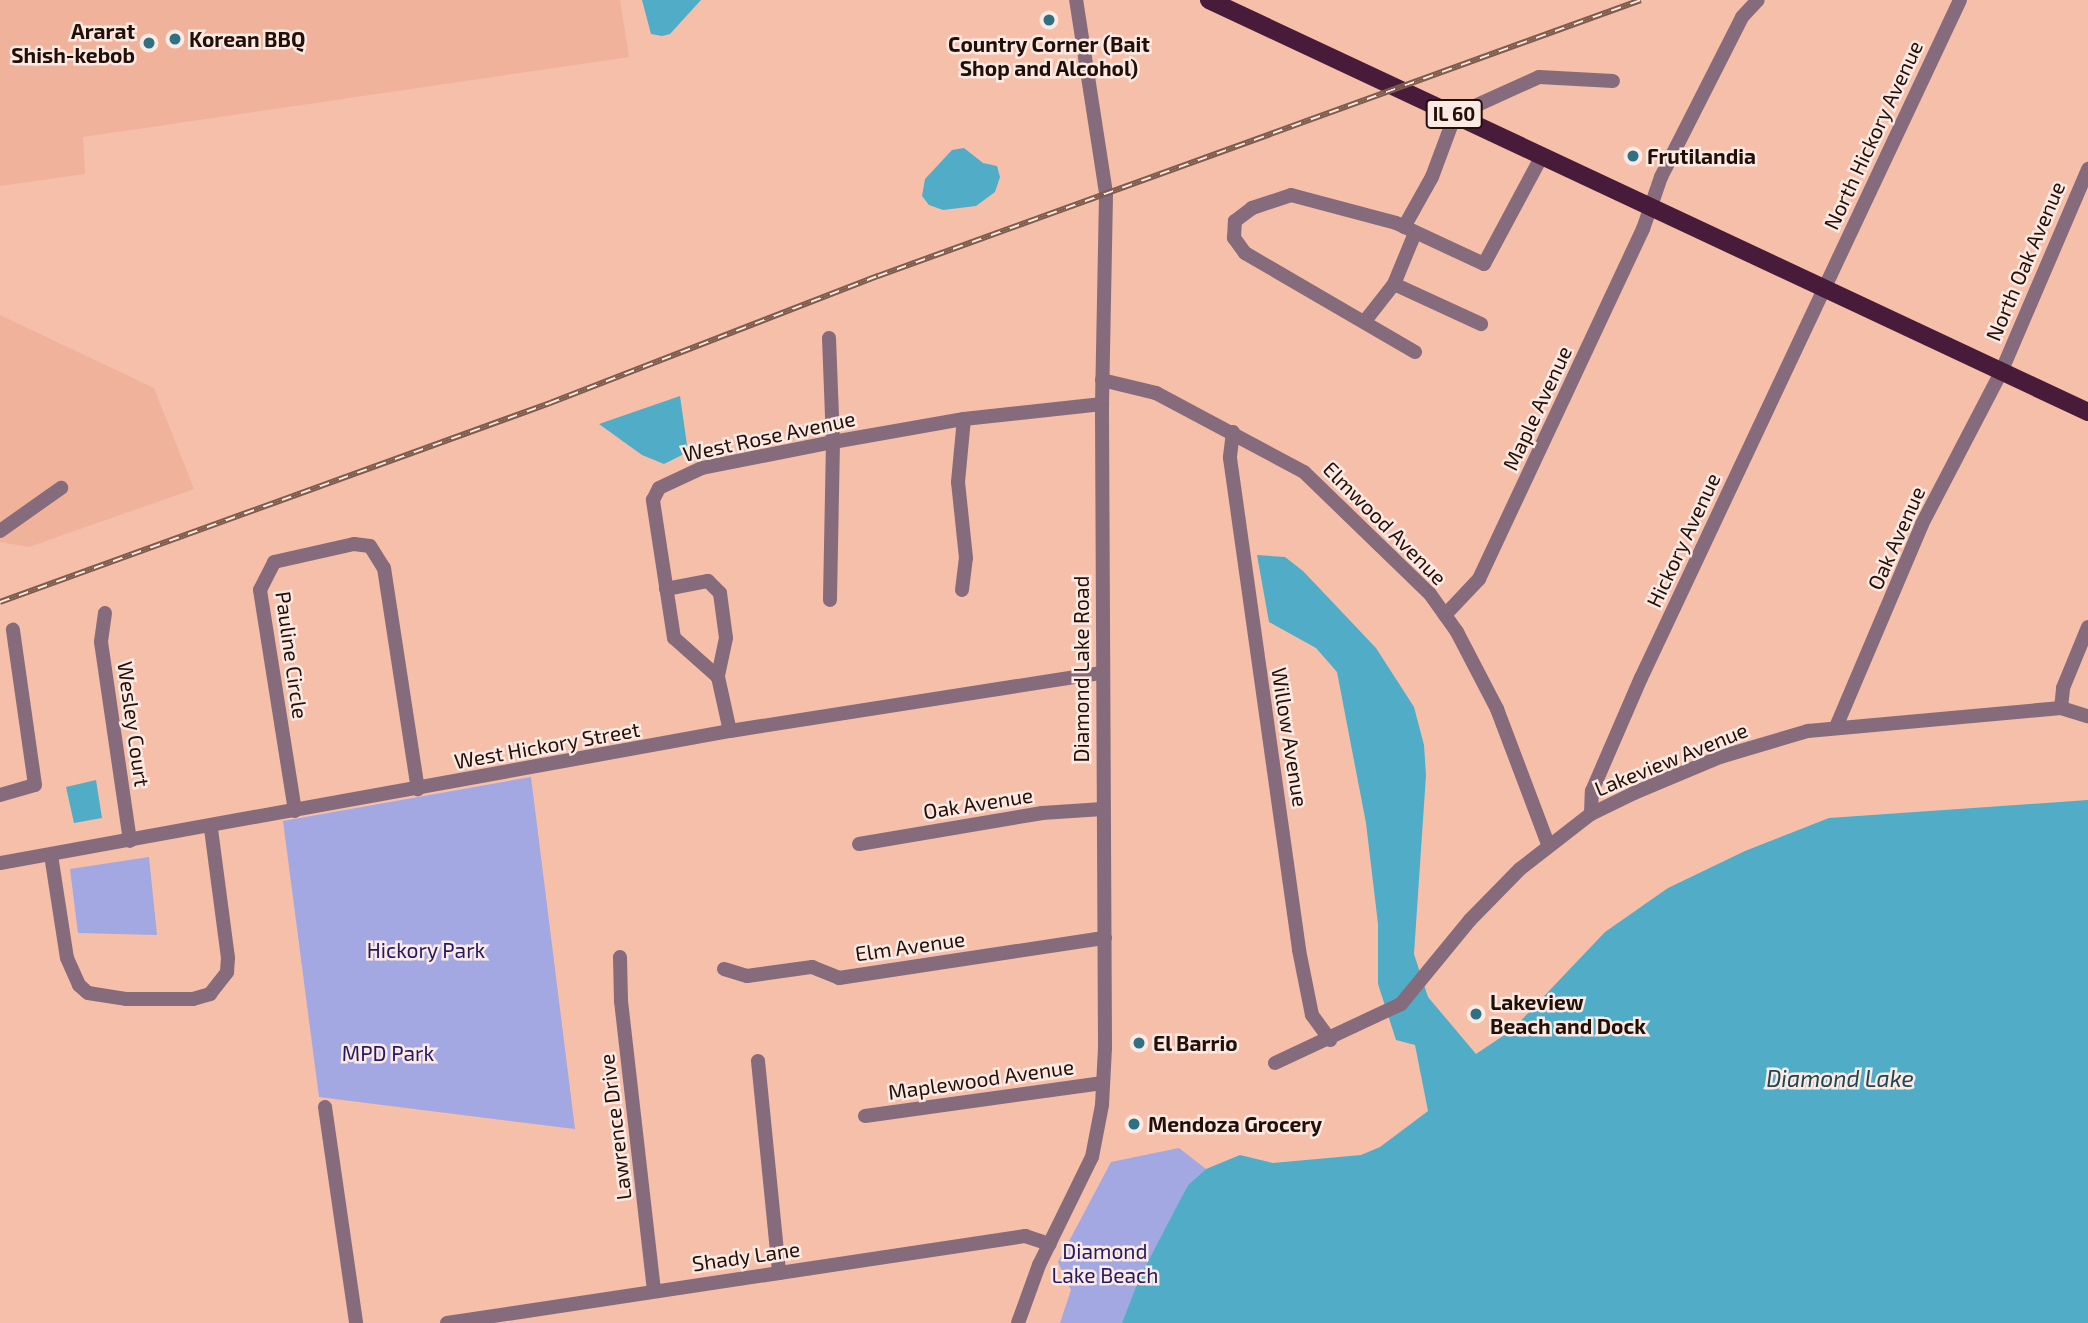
<!DOCTYPE html>
<html>
<head>
<meta charset="utf-8">
<style>
  body { margin:0 }
  #map { position:relative; width:2088px; height:1323px; overflow:hidden; background:#f6bfaa; font-family:"Exo 2",sans-serif }
  div>[style] { position:absolute }
  .built>* { inset:0; background:#f0b29b }
  .green>* { inset:0; background:#a3a7e2 }
  .water>* { inset:0; background:#51acc8 }
  .minor>* { height:14px; margin:-7px; padding:0 7px; transform-origin:7px; border-radius:7px; background:#866b7c }
  .major>* { height:18px; margin:-9px; padding:0 9px; transform-origin:9px; border-radius:9px; background:#481b3a }
  .rail>* { height:6px; margin-top:-3px; transform-origin:0; background:repeating-linear-gradient(90deg,#fbeae3 0 10px,#7d5b4d 0 20px); box-sizing:border-box; border-block:2px solid #7d5b4d }
  .dots>* { width:19px; height:19px; translate:-50% -50%; box-sizing:border-box; border:4px solid #fbeae3; border-radius:50% }
  span { translate:-50% -50%; white-space:nowrap; text-align:center; line-height:1.15; -webkit-text-stroke:5px #fbeae3; paint-order:stroke }
  .shield-label span { padding:2px 5px; background:#fbeae3; border:2px solid; border-radius:5px; -webkit-text-stroke-width:0 }
  .shield-label { font-size:19px; color:#220f08; font-weight:700 }
  .poi-label { font-size:21px; color:#220f08; font-weight:700 }
  .right { translate:-100% -50%; text-align:right }
  .left { translate:0 -50%; text-align:left }
  .street-label { font-size:21px; color:#220f08 }
  .park-label { font-size:21px; color:#241965 }
  .water-label { font-size:23px; color:#1d4552; font-style:italic }
</style>
</head>
<body>
<div id="map">
  <div class="built">
    <div style="clip-path:polygon(0 0,620px 0,629px 57px,83px 137px,85px 174px,0 186px)"></div>
    <div style="clip-path:polygon(0 315px,154px 388px,194px 489px,29px 547px,0 542px)"></div>
  </div>
  <div class="green">
    <div style="clip-path:polygon(531px 777px,575px 1129px,319px 1097px,283px 821px)"></div>
    <div style="clip-path:polygon(149px 857px,157px 935px,78px 933px,70px 869px)"></div>
    <div style="clip-path:polygon(1179px 1148px,1206px 1169px,1188px 1185px,1122px 1323px,1060px 1323px,1071px 1290px,1058px 1262px,1111px 1162px)"></div>
  </div>
  <div class="water">
    <div style="clip-path:polygon(642px 0,701px 0,670px 34px,662px 36px,651px 34px)"></div>
    <div style="clip-path:polygon(964px 148px,983px 163px,997px 166px,1000px 177px,995px 192px,976px 206px,943px 210px,929px 205px,922px 196px,925px 179px,952px 150px)"></div>
    <div style="clip-path:polygon(680px 396px,688px 452px,664px 464px,642px 455px,599px 424px)"></div>
    <div style="clip-path:polygon(1257px 555px,1285px 557px,1303px 571px,1376px 648px,1414px 707px,1424px 745px,1426px 775px,1414px 954px,1428px 997px,1476px 1054px,1512px 1030px,1605px 932px,1668px 888px,1745px 851px,1829px 818px,2088px 800px,2088px 1323px,1122px 1323px,1140px 1277px,1188px 1185px,1206px 1169px,1240px 1155px,1273px 1163px,1361px 1155px,1380px 1147px,1428px 1111px,1415px 1045px,1396px 1040px,1378px 984px,1378px 924px,1366px 823px,1337px 672px,1316px 648px,1269px 622px)"></div>
    <div style="clip-path:polygon(96px 780px,102px 818px,74px 823px,66px 787px)"></div>
  </div>
  <div class="minor">
    <div style="left:1404px;top:227px;width:57px;rotate:-60.8deg"></div>
    <div style="left:1432px;top:177px;width:66px;rotate:-69.6deg"></div>
    <div style="left:1455px;top:115px;width:92px;rotate:-24.3deg"></div>
    <div style="left:1539px;top:77px;width:74px;rotate:3.1deg"></div>
    <div style="left:1394px;top:284px;width:55px;rotate:-67.6deg"></div>
    <div style="left:1365px;top:321px;width:47px;rotate:-51.9deg"></div>
    <div style="left:1394px;top:284px;width:96px;rotate:24.7deg"></div>
    <div style="left:829px;top:338px;width:104px;rotate:87.8deg"></div>
    <div style="left:833px;top:442px;width:158px;rotate:91.1deg"></div>
    <div style="left:1415px;top:352px;width:197px;rotate:-149.8deg"></div>
    <div style="left:1245px;top:253px;width:19px;rotate:-126deg"></div>
    <div style="left:1234px;top:238px;width:17px;rotate:-87deg"></div>
    <div style="left:1235px;top:221px;width:21px;rotate:-37deg"></div>
    <div style="left:1252px;top:208px;width:41px;rotate:-18.4deg"></div>
    <div style="left:1291px;top:195px;width:109px;rotate:14.9deg"></div>
    <div style="left:1396px;top:223px;width:97px;rotate:25deg"></div>
    <div style="left:1484px;top:264px;width:123px;rotate:-61.8deg"></div>
    <div style="left:1102px;top:380px;width:56px;rotate:13.5deg"></div>
    <div style="left:1156px;top:393px;width:168px;rotate:28.1deg"></div>
    <div style="left:1304px;top:472px;width:175px;rotate:44.1deg"></div>
    <div style="left:1430px;top:594px;width:47px;rotate:54.6deg"></div>
    <div style="left:1457px;top:632px;width:87px;rotate:62.5deg"></div>
    <div style="left:1497px;top:709px;width:144px;rotate:69.3deg"></div>
    <div style="left:1233px;top:432px;width:26px;rotate:97deg"></div>
    <div style="left:1230px;top:458px;width:497px;rotate:82deg"></div>
    <div style="left:1299px;top:950px;width:66px;rotate:78.7deg"></div>
    <div style="left:1312px;top:1015px;width:31px;rotate:54deg"></div>
    <div style="left:0;top:531px;width:75px;rotate:-35.2deg"></div>
    <div style="left:666px;top:589px;width:43px;rotate:-10.8deg"></div>
    <div style="left:708px;top:581px;width:17px;rotate:45deg"></div>
    <div style="left:720px;top:593px;width:45px;rotate:82.4deg"></div>
    <div style="left:726px;top:638px;width:40px;rotate:102deg"></div>
    <div style="left:718px;top:677px;width:55px;rotate:77.5deg"></div>
    <div style="left:962px;top:590px;width:32px;rotate:-83deg"></div>
    <div style="left:966px;top:558px;width:76px;rotate:-96deg"></div>
    <div style="left:958px;top:482px;width:63px;rotate:-84.6deg"></div>
    <div style="left:105px;top:613px;width:29px;rotate:98deg"></div>
    <div style="left:101px;top:642px;width:201px;rotate:81.7deg"></div>
    <div style="left:1445px;top:615px;width:50px;rotate:-46.6deg"></div>
    <div style="left:1479px;top:579px;width:387px;rotate:-64.9deg"></div>
    <div style="left:1643px;top:229px;width:55px;rotate:-70.9deg"></div>
    <div style="left:1661px;top:177px;width:179px;rotate:-63.1deg"></div>
    <div style="left:1742px;top:17px;width:23px;rotate:-47deg"></div>
    <div style="left:718px;top:677px;width:59px;rotate:-138.4deg"></div>
    <div style="left:674px;top:638px;width:140px;rotate:-98.7deg"></div>
    <div style="left:653px;top:500px;width:13px;rotate:-63deg"></div>
    <div style="left:659px;top:488px;width:47px;rotate:-24.9deg"></div>
    <div style="left:702px;top:468px;width:134px;rotate:-11.2deg"></div>
    <div style="left:833px;top:442px;width:133px;rotate:-10deg"></div>
    <div style="left:964px;top:419px;width:139px;rotate:-6.2deg"></div>
    <div style="left:2061px;top:708px;width:20px;rotate:-84deg"></div>
    <div style="left:2063px;top:688px;width:66px;rotate:-67.7deg"></div>
    <div style="left:1836px;top:727px;width:220px;rotate:-67deg"></div>
    <div style="left:1922px;top:524px;width:174px;rotate:-62.5deg"></div>
    <div style="left:2002px;top:370px;width:219px;rotate:-66.8deg"></div>
    <div style="left:0;top:795px;width:36px;rotate:-16deg"></div>
    <div style="left:35px;top:785px;width:157px;rotate:-98.1deg"></div>
    <div style="left:295px;top:811px;width:224px;rotate:-99deg"></div>
    <div style="left:260px;top:590px;width:31px;rotate:-63deg"></div>
    <div style="left:274px;top:562px;width:82px;rotate:-12.7deg"></div>
    <div style="left:354px;top:544px;width:16px;rotate:7deg"></div>
    <div style="left:370px;top:546px;width:26px;rotate:58deg"></div>
    <div style="left:384px;top:568px;width:224px;rotate:81.3deg"></div>
    <div style="left:1591px;top:814px;width:23px;rotate:-88deg"></div>
    <div style="left:1592px;top:791px;width:123px;rotate:-66.6deg"></div>
    <div style="left:1641px;top:678px;width:749px;rotate:-64.8deg"></div>
    <div style="left:859px;top:844px;width:186px;rotate:-9.6deg"></div>
    <div style="left:1042px;top:813px;width:61px;rotate:-3.8deg"></div>
    <div style="left:51px;top:855px;width:104px;rotate:81.2deg"></div>
    <div style="left:67px;top:958px;width:30px;rotate:66deg"></div>
    <div style="left:79px;top:985px;width:12px;rotate:42deg"></div>
    <div style="left:88px;top:993px;width:38px;rotate:9deg"></div>
    <div style="left:126px;top:999px;width:67px"></div>
    <div style="left:193px;top:999px;width:18px;rotate:-16deg"></div>
    <div style="left:210px;top:994px;width:28px;rotate:-52deg"></div>
    <div style="left:227px;top:972px;width:14px;rotate:-86deg"></div>
    <div style="left:228px;top:958px;width:131px;rotate:-97.5deg"></div>
    <div style="left:0;top:863px;width:742px;rotate:-10.25deg"></div>
    <div style="left:730px;top:731px;width:376px;rotate:-8.9deg"></div>
    <div style="left:620px;top:957px;width:44px;rotate:88.7deg"></div>
    <div style="left:621px;top:1001px;width:292px;rotate:83.5deg"></div>
    <div style="left:724px;top:969px;width:24px;rotate:17deg"></div>
    <div style="left:747px;top:976px;width:66px;rotate:-7.9deg"></div>
    <div style="left:812px;top:967px;width:29px;rotate:22deg"></div>
    <div style="left:839px;top:978px;width:269px;rotate:-8.6deg"></div>
    <div style="left:758px;top:1061px;width:213px;rotate:84.3deg"></div>
    <div style="left:1275px;top:1063px;width:139px;rotate:-25.1deg"></div>
    <div style="left:1401px;top:1004px;width:109px;rotate:-50.6deg"></div>
    <div style="left:1470px;top:920px;width:71px;rotate:-45.6deg"></div>
    <div style="left:1520px;top:869px;width:90px;rotate:-37.8deg"></div>
    <div style="left:1591px;top:814px;width:48px;rotate:-26deg"></div>
    <div style="left:1634px;top:793px;width:93px;rotate:-22.7deg"></div>
    <div style="left:1720px;top:757px;width:92px;rotate:-16.5deg"></div>
    <div style="left:1808px;top:731px;width:254px;rotate:-5.2deg"></div>
    <div style="left:2061px;top:708px;width:28px;rotate:17deg"></div>
    <div style="left:325px;top:1107px;width:218px;rotate:81.8deg"></div>
    <div style="left:865px;top:1116px;width:240px;rotate:-7.9deg"></div>
    <div style="left:447px;top:1323px;width:585px;rotate:-8.56deg"></div>
    <div style="left:1025px;top:1236px;width:26px;rotate:18deg"></div>
    <div style="left:1018px;top:1323px;width:62px;rotate:-70.1deg"></div>
    <div style="left:1039px;top:1265px;width:120px;rotate:-63.9deg"></div>
    <div style="left:1092px;top:1157px;width:53px;rotate:-79.1deg"></div>
    <div style="left:1102px;top:1105px;width:57px;rotate:-87deg"></div>
    <div style="left:1105px;top:1048px;width:644px;rotate:-90.27deg"></div>
    <div style="left:1102px;top:404px;width:211px;rotate:-88.9deg"></div>
    <div style="left:1106px;top:193px;width:195px;rotate:-98.8deg"></div>
  </div>
  <div class="major">
    <div style="left:1209px;top:0;width:971px;rotate:25.11deg"></div>
  </div>
  <div class="rail">
    <div style="left:0;top:602px;width:585px;rotate:-19.89deg"></div>
    <div style="left:550px;top:403px;width:352px;rotate:-21.2deg"></div>
    <div style="left:878px;top:276px;width:811px;rotate:-19.89deg"></div>
  </div>
  <div class="dots">
    <div style="left:1049px;top:20px;background:#2f7084"></div>
    <div style="left:175px;top:39px;background:#2f7084"></div>
    <div style="left:149px;top:43px;background:#2f7084"></div>
    <div style="left:1633px;top:156px;background:#2f7084"></div>
    <div style="left:1476px;top:1014px;background:#2f7084"></div>
    <div style="left:1139px;top:1043px;background:#2f7084"></div>
    <div style="left:1134px;top:1124px;background:#2f7084"></div>
  </div>
  <div class="shield-label">
    <span style="left:1454px;top:114px">IL 60</span>
  </div>
  <div class="poi-label">
    <span class="right" style="left:135px;top:43px">Ararat<br>Shish-kebob</span>
    <span class="left" style="left:189px;top:39px">Korean BBQ</span>
    <span style="left:1049px;top:56px">Country Corner (Bait<br>Shop and Alcohol)</span>
    <span class="left" style="left:1647px;top:156px">Frutilandia</span>
    <span class="left" style="left:1490px;top:1014px">Lakeview<br>Beach and Dock</span>
    <span class="left" style="left:1153px;top:1043px">El Barrio</span>
    <span class="left" style="left:1148px;top:1124px">Mendoza Grocery</span>
  </div>
  <div class="street-label">
    <span style="left:1873px;top:135px;rotate:-65deg">North Hickory Avenue</span>
    <span style="left:2025px;top:261px;rotate:-67deg">North Oak Avenue</span>
    <span style="left:1537px;top:408px;rotate:-65deg">Maple Avenue</span>
    <span style="left:769px;top:436px;rotate:-12deg">West Rose Avenue</span>
    <span style="left:1385px;top:523px;rotate:45deg">Elmwood Avenue</span>
    <span style="left:1896px;top:538px;rotate:-66deg">Oak Avenue</span>
    <span style="left:1683px;top:540px;rotate:-65deg">Hickory Avenue</span>
    <span style="left:292px;top:655px;rotate:82deg">Pauline Circle</span>
    <span style="left:1081px;top:669px;rotate:-90deg">Diamond Lake Road</span>
    <span style="left:134px;top:724px;rotate:82deg">Wesley Court</span>
    <span style="left:1290px;top:737px;rotate:81deg">Willow Avenue</span>
    <span style="left:547px;top:745px;rotate:-10deg">West Hickory Street</span>
    <span style="left:1671px;top:759px;rotate:-22deg">Lakeview Avenue</span>
    <span style="left:978px;top:803px;rotate:-9deg">Oak Avenue</span>
    <span style="left:910px;top:946px;rotate:-8deg">Elm Avenue</span>
    <span style="left:981px;top:1079px;rotate:-8deg">Maplewood Avenue</span>
    <span style="left:615px;top:1127px;rotate:-97deg">Lawrence Drive</span>
    <span style="left:746px;top:1256px;rotate:-8deg">Shady Lane</span>
  </div>
  <div class="park-label">
    <span style="left:426px;top:950px">Hickory Park</span>
    <span style="left:388px;top:1053px">MPD Park</span>
    <span style="left:1105px;top:1263px">Diamond<br>Lake Beach</span>
  </div>
  <div class="water-label">
    <span style="left:1840px;top:1078px">Diamond Lake</span>
  </div>
</div>
</body>
</html>
